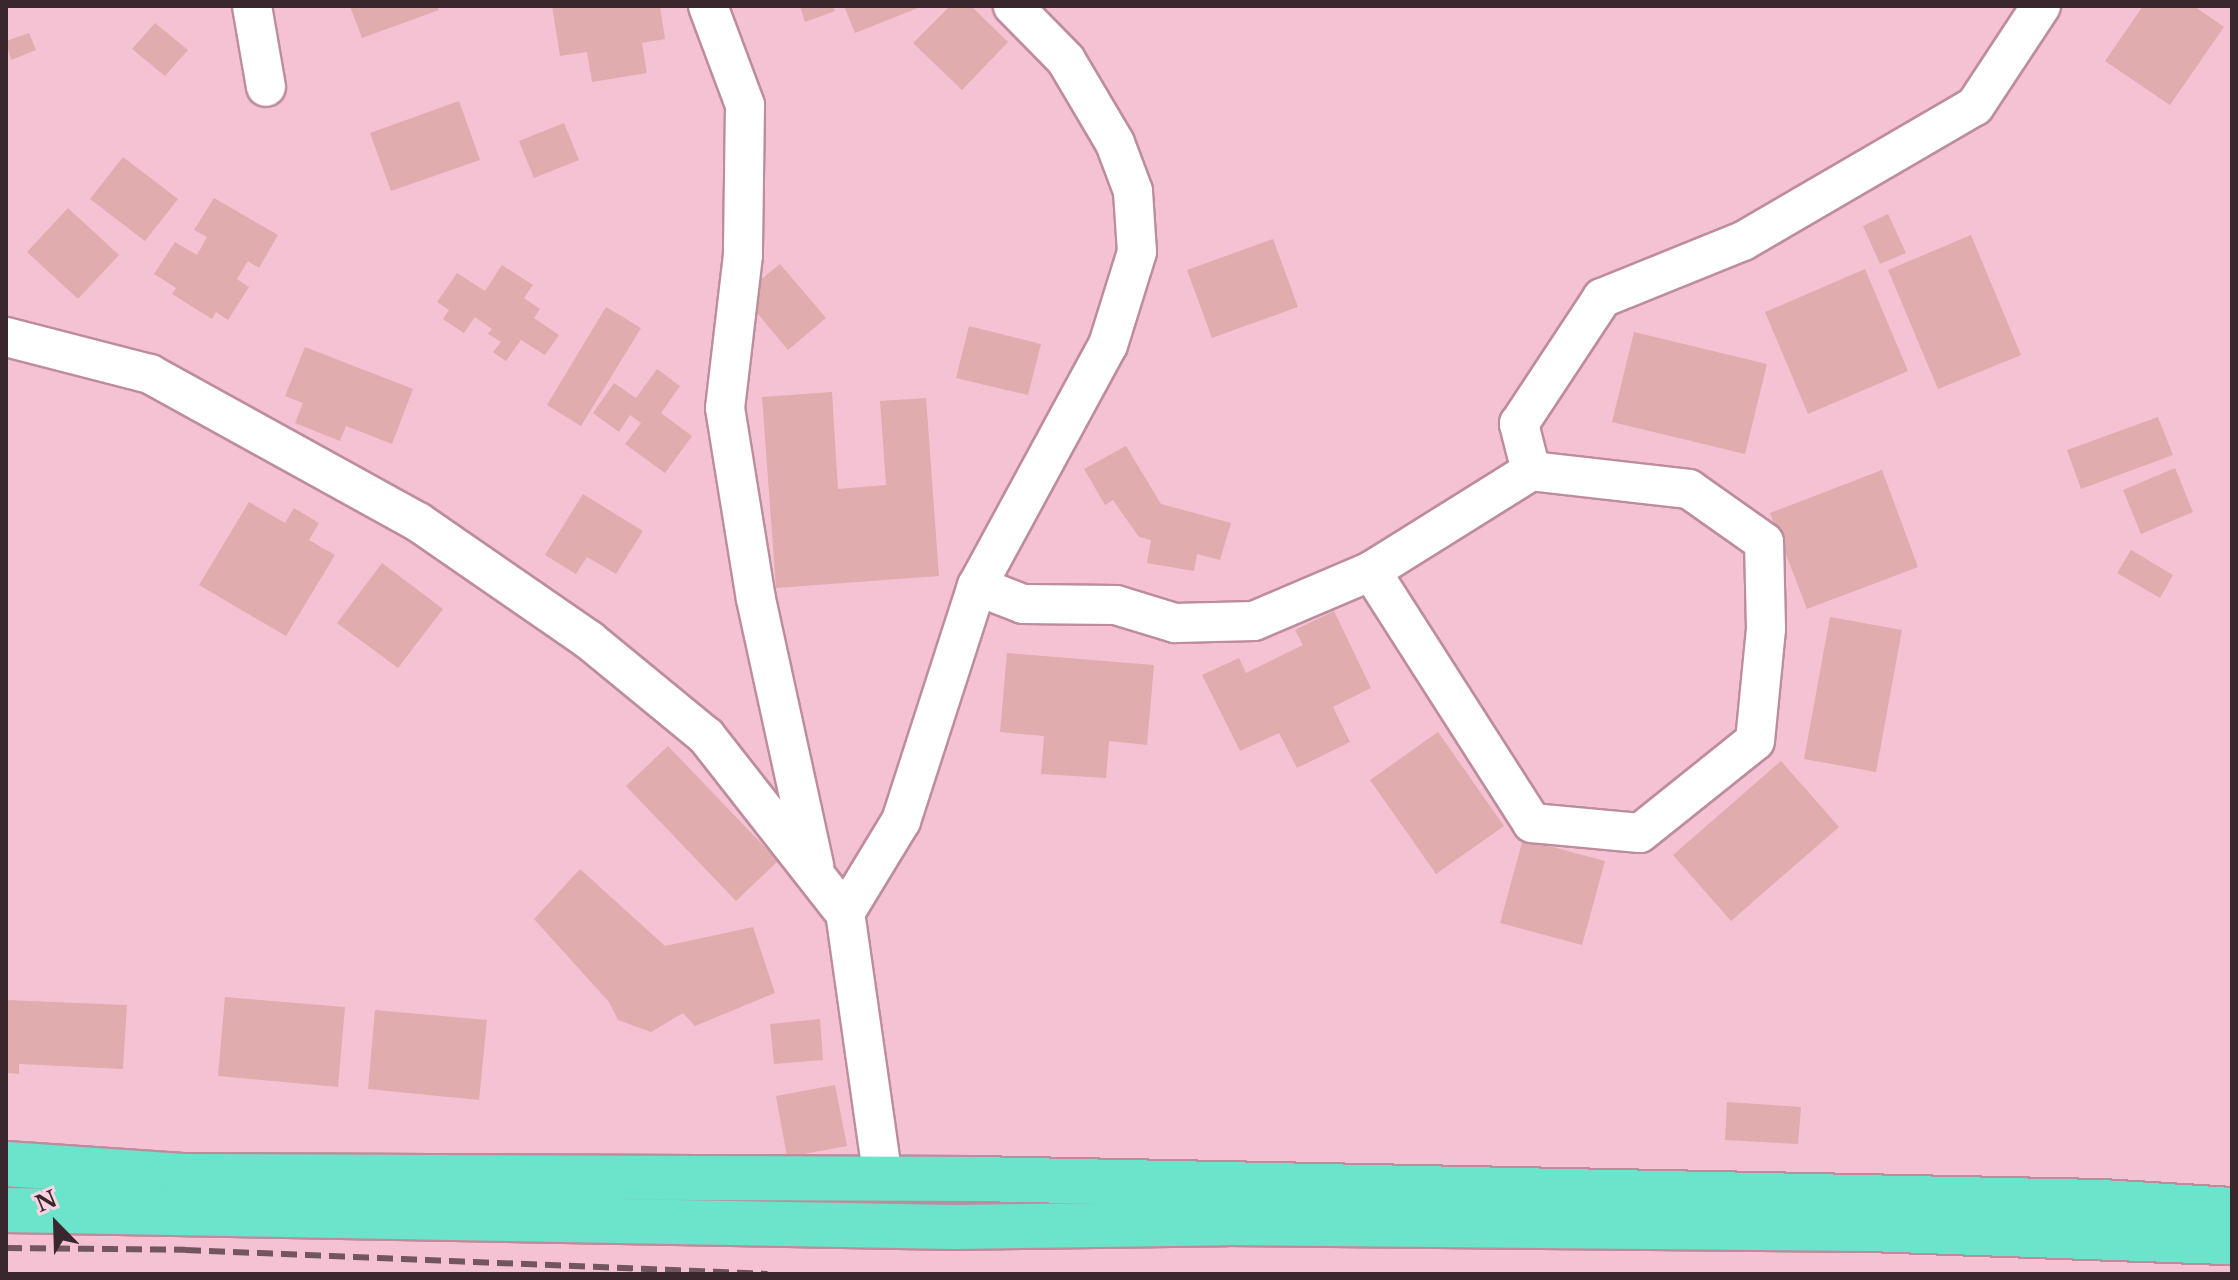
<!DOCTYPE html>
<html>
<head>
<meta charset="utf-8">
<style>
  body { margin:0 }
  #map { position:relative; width:2238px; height:1280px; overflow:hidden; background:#f5c2d3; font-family:"Libre Baskerville",serif }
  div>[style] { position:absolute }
  .building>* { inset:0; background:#e0acad }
  .roads { filter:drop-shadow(2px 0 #bd8d9d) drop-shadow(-2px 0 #bd8d9d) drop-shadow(0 2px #bd8d9d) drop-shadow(0 -2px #bd8d9d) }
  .minor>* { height:38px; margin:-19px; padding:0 19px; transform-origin:19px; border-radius:19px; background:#fff }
  .trunk>* { height:44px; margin:-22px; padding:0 22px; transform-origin:22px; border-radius:22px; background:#6ce3cb }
  .rail>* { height:6px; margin-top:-3px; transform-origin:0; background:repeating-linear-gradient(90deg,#72555f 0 16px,transparent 0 24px) }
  span { translate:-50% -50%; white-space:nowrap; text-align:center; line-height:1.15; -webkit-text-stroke:7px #fcd2e0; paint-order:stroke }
  .frame { position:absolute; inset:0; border:8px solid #3a262d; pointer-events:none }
  .north { position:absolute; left:16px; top:1184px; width:80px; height:80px; -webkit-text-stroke:6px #fcd2e0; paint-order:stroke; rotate:337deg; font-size:22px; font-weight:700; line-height:32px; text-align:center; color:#3a262d }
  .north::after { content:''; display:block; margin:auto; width:28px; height:36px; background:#3a262d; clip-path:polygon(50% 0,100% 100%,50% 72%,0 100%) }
</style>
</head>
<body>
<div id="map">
  <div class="building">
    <div style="clip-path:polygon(350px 6px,437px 6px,439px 10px,362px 38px)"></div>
    <div style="clip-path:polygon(552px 6px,660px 6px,665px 39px,642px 43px,647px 73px,592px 82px,587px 52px,560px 56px)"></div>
    <div style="clip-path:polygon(800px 6px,833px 6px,835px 11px,805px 22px)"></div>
    <div style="clip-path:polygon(844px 6px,923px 6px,855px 33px)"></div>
    <div style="clip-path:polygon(950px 6px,971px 6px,1008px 42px,962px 90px,913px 43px)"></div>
    <div style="clip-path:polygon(2143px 6px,2194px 6px,2224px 27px,2170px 105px,2105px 61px)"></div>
    <div style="clip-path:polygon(155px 23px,188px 50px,165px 76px,132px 49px)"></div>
    <div style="clip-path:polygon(29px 33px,36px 50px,11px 60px,6px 41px)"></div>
    <div style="clip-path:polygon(459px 101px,480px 160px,391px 191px,370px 133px)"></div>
    <div style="clip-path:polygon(564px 123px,579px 160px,534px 178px,519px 141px)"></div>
    <div style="clip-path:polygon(123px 157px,178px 199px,145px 241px,90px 199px)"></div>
    <div style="clip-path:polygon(214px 198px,278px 235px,259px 268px,248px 261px,237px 279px,249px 287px,228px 320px,216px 312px,212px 319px,172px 294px,176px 288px,154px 274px,175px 242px,197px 255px,207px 237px,194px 230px)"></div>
    <div style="clip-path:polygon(68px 208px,119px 255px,78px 299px,27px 252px)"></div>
    <div style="clip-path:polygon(1888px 214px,1906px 253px,1880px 264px,1863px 226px)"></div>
    <div style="clip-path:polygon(1971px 235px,2021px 355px,1938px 389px,1888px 270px)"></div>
    <div style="clip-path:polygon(1273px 239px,1298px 307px,1212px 338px,1187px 270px)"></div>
    <div style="clip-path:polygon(780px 264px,826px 318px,788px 350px,742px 295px)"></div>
    <div style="clip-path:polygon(502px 265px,533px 285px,524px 298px,540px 309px,534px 318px,559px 335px,545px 355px,521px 340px,506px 361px,493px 352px,501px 342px,488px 334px,492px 329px,475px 317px,464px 333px,443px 319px,449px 310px,437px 302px,457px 273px,485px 291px)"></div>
    <div style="clip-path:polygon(1865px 269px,1908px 371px,1808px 414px,1765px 312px)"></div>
    <div style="clip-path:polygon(606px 307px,641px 328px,581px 426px,547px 405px)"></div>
    <div style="clip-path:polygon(969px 326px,1041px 344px,1028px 395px,956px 378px)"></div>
    <div style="clip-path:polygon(1634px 332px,1767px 364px,1745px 454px,1612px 422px)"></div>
    <div style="clip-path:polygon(305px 347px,413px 389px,392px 444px,346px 426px,340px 441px,295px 423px,303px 403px,285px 396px)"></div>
    <div style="clip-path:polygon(657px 369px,680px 386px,661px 413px,692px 436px,665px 473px,625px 444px,641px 423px,630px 415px,619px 432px,593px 413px,614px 383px,636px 398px)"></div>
    <div style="clip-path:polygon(832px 392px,838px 489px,886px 485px,880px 401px,926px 398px,939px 576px,776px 588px,762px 397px)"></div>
    <div style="clip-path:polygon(2158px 417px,2173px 455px,2081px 489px,2067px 450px)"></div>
    <div style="clip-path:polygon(1126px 446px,1161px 504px,1231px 523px,1220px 560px,1197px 554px,1194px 571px,1147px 563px,1151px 540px,1139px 537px,1113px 500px,1105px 505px,1084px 469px)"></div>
    <div style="clip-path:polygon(2175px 468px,2193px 512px,2141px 534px,2123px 490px)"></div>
    <div style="clip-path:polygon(1882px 470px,1918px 567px,1807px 609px,1770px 513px)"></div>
    <div style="clip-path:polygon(583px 494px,643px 531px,616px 574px,587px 557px,576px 574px,545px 555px)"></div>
    <div style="clip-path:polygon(249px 502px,285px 523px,294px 508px,319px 523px,309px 540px,335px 555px,286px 636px,199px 585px)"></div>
    <div style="clip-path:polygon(2131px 550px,2173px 575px,2160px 598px,2117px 573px)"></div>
    <div style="clip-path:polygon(382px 563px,443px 609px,398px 668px,337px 623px)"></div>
    <div style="clip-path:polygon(1334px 611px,1371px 688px,1333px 707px,1350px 742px,1297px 768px,1279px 733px,1240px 751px,1202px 675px,1239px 658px,1246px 673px,1303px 645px,1295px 630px)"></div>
    <div style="clip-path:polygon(1830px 617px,1902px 630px,1876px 772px,1804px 759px)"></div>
    <div style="clip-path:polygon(1007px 653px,1154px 665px,1147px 745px,1109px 741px,1106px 778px,1041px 774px,1044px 736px,1000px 732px)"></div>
    <div style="clip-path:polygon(1438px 732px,1504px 826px,1436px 874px,1370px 780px)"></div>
    <div style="clip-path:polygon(668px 746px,778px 861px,736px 901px,626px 786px)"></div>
    <div style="clip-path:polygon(1781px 761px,1839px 827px,1731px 921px,1673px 855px)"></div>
    <div style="clip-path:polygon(1523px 839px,1605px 861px,1582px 945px,1500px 923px)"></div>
    <div style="clip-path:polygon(580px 869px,665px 946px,753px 927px,775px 993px,695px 1026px,683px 1013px,651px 1032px,618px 1020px,609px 1002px,534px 919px)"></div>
    <div style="clip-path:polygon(225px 997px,345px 1007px,338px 1087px,218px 1076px)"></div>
    <div style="clip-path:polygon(6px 1000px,127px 1005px,123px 1069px,19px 1064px,19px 1074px,6px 1073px)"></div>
    <div style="clip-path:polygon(375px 1010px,487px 1020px,479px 1100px,368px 1089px)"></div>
    <div style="clip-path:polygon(820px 1019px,823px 1060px,774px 1064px,770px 1024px)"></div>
    <div style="clip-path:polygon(835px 1085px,847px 1146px,787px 1157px,776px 1096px)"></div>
    <div style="clip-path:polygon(1727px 1102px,1801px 1107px,1798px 1144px,1725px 1140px)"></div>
  </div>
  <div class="roads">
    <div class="minor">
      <div style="left:252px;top:6px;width:82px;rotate:80.2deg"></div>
      <div style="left:708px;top:6px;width:106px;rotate:69.5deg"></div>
      <div style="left:745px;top:105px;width:150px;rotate:90.8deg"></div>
      <div style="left:743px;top:255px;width:154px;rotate:96.7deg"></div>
      <div style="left:725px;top:408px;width:193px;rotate:80.8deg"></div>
      <div style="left:756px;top:599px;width:273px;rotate:77.7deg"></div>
      <div style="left:6px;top:337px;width:149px;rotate:14.4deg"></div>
      <div style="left:150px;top:374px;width:306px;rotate:28.9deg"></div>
      <div style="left:418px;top:522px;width:208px;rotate:34.6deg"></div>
      <div style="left:589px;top:640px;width:151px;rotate:39.4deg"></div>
      <div style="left:706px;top:736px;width:225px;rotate:51.9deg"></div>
      <div style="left:1371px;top:571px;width:189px;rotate:-32deg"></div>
      <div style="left:977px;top:586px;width:49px;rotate:21.4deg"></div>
      <div style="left:1023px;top:604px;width:93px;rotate:0.6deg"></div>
      <div style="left:1116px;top:605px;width:62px;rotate:17deg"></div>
      <div style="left:1175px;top:623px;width:79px;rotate:-1.5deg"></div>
      <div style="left:1254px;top:621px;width:127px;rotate:-23.1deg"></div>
      <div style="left:1371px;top:571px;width:299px;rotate:57.4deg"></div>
      <div style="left:1532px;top:823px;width:108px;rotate:5.3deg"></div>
      <div style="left:1640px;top:833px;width:147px;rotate:-38.7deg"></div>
      <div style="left:1755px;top:741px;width:113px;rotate:-84.4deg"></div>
      <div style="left:1766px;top:629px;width:87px;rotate:-91.3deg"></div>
      <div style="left:1764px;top:542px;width:92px;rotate:-144.8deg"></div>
      <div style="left:1689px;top:489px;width:159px;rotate:-173.5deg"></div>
      <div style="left:1531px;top:471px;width:49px;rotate:-104.3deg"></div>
      <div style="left:1519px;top:424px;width:151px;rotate:-56.6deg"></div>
      <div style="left:1602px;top:298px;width:152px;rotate:-22deg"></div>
      <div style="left:1743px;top:241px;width:268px;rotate:-30.2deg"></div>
      <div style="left:1975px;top:106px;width:120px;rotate:-56.6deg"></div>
      <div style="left:883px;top:1179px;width:269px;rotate:-98.1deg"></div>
      <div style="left:845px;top:913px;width:108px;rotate:-58.7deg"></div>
      <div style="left:901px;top:821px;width:247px;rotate:-72.1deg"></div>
      <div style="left:977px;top:586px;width:274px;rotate:-61.5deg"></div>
      <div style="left:1108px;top:345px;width:97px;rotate:-72.7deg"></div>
      <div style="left:1137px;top:252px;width:61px;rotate:-93.8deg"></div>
      <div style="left:1133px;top:191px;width:51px;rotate:-110.6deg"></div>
      <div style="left:1115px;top:143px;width:96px;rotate:-120.6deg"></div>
      <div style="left:1066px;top:60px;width:76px;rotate:-134.5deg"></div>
    </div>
    <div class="trunk">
      <div style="left:6px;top:1164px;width:177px;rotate:3.9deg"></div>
      <div style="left:183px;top:1176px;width:792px;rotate:0.22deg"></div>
      <div style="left:975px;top:1179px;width:1126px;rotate:1.17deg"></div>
      <div style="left:2101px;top:1202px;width:131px;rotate:3.5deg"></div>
      <div style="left:6px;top:1210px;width:949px;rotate:1.03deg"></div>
      <div style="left:955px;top:1227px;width:272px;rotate:-0.8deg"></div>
      <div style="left:1227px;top:1223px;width:643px;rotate:0.53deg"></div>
      <div style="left:1870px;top:1229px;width:362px;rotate:2.1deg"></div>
    </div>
  </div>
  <div class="rail">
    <div style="left:6px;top:1248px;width:179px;rotate:0.6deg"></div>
    <div style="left:185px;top:1250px;width:583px;rotate:2.36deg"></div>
  </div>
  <div class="frame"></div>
  <div class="north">N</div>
</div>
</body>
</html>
